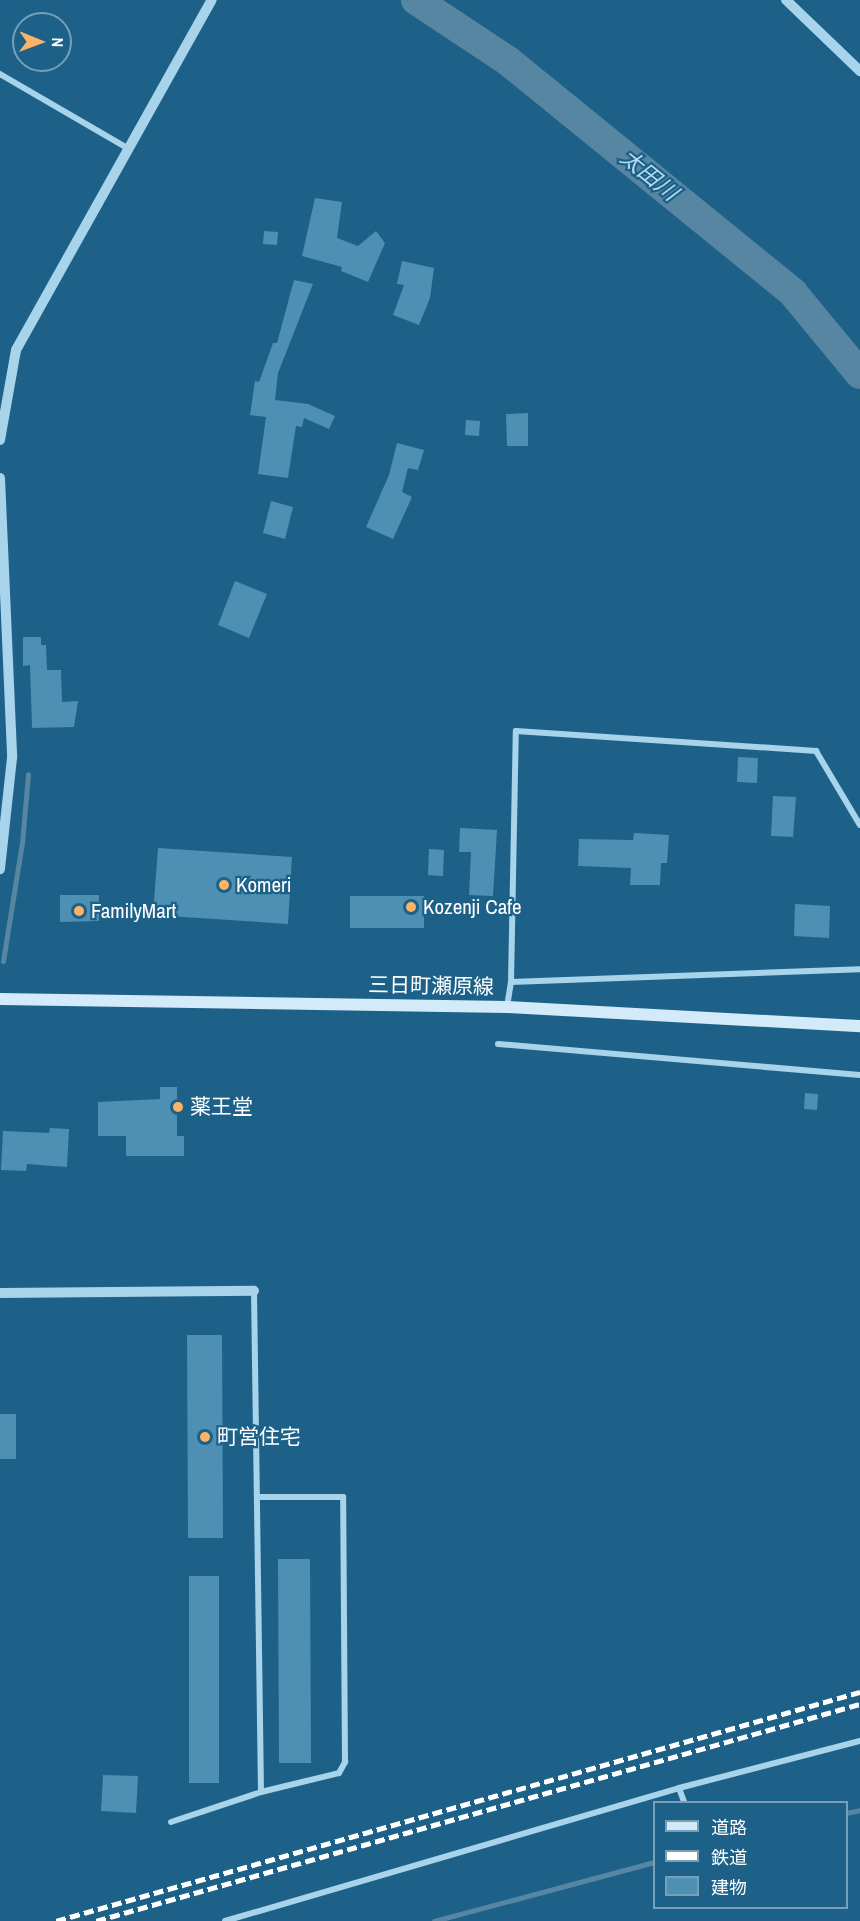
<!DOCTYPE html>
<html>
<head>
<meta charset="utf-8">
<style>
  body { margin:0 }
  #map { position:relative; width:860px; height:1921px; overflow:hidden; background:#1d6188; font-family:"Archivo Narrow","Noto Sans JP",sans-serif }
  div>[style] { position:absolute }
  .water>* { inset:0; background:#5686a1 }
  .stream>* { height:5px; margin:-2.5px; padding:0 2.5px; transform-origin:2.5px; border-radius:2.5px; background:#5686a1 }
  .river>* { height:30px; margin:-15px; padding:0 15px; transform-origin:15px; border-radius:15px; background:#5686a1 }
  .building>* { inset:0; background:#4e8fb4 }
  .minor>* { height:6px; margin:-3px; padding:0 3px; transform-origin:3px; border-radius:3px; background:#a7d3eb }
  .tertiary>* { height:10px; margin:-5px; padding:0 5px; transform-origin:5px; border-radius:5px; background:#a7d3eb }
  .secondary>* { height:12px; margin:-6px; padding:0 6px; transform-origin:6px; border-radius:6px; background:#d3eaf8 }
  .rail>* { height:4.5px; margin-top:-2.25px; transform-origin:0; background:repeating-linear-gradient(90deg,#fff 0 10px,transparent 0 14.5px) }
  .dots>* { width:16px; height:16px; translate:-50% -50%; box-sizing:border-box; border:3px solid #1d6188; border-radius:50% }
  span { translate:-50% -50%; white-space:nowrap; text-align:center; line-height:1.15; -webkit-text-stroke:4.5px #1d6188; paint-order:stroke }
  .poi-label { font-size:21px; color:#fff }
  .left { translate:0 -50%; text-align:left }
  .street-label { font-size:21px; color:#fff }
  .water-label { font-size:22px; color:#b3dcf3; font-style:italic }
  .legend { position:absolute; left:653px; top:1801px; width:195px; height:108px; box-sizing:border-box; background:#1d6188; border:2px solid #77a0b8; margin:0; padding:8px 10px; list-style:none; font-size:18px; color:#fff }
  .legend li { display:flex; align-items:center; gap:12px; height:30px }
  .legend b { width:30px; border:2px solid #77a0b8 }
  .north { position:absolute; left:12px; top:12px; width:60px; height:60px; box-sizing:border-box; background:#1d6188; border:2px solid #77a0b8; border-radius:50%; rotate:91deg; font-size:16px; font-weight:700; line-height:24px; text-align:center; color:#fff }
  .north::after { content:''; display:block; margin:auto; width:21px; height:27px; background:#fbb366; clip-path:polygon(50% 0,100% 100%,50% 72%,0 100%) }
</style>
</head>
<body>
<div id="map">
  <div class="water">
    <div style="clip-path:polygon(820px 323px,860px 365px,860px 385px)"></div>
  </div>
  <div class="stream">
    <div style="left:3px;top:961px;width:120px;rotate:-80.9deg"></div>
    <div style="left:22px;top:843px;width:69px;rotate:-85deg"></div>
    <div style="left:846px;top:1813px;width:14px;rotate:-12deg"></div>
    <div style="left:434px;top:1921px;width:228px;rotate:-15deg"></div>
  </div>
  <div class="river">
    <div style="left:416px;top:0;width:110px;rotate:33.5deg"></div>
    <div style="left:508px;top:61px;width:367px;rotate:39.1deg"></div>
    <div style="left:793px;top:293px;width:105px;rotate:50.4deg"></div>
  </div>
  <div class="building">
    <div style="clip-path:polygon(315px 198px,342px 202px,337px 238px,358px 246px,376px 231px,385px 243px,368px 282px,341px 271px,342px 267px,302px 256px)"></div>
    <div style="clip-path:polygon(264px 231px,278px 232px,277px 245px,263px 244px)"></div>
    <div style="clip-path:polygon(402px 261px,434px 268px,430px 298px,419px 325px,393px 315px,404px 285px,397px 284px)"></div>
    <div style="clip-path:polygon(294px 280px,313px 284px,278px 373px,275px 400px,308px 404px,335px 416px,329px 429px,304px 418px,302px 427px,296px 426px,288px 478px,258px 474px,266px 417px,250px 415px,255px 381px,259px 382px,273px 343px,277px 343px)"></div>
    <div style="clip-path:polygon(528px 413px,528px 446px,507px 446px,506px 414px)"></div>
    <div style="clip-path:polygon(466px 420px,480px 421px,479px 436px,465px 435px)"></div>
    <div style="clip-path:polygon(397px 443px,424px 450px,418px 470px,408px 468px,402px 492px,412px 497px,393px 539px,366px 527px,389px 475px)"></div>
    <div style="clip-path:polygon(271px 501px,293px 507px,285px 539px,263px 533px)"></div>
    <div style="clip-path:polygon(235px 581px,267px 594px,249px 638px,218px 625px)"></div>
    <div style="clip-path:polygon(23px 637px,41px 637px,41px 645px,46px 645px,47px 670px,61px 670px,62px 702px,78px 701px,74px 727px,32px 728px,30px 665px,23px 666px)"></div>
    <div style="clip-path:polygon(738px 757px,758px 758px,757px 783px,737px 782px)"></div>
    <div style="clip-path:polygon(773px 796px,796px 797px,793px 837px,771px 836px)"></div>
    <div style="clip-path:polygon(460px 828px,497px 830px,493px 896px,469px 895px,471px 852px,459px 852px)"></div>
    <div style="clip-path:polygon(634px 833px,669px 835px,667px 863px,661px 863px,660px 885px,630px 885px,631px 868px,578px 866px,579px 839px,633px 840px)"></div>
    <div style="clip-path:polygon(158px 848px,292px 857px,288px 924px,153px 915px)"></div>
    <div style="clip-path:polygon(429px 849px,444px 850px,443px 876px,428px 875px)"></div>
    <div style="clip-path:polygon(60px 895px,99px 895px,99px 921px,60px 922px)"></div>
    <div style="clip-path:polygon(350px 896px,424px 896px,424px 928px,350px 928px)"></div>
    <div style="clip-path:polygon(795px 904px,830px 906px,829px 938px,794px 936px)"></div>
    <div style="clip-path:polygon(160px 1087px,177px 1087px,177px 1136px,184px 1136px,184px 1156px,126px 1156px,126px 1136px,98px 1136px,98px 1102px,160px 1099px)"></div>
    <div style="clip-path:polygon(805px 1093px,818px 1094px,817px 1110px,804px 1109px)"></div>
    <div style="clip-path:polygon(50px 1128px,69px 1129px,67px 1167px,27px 1164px,26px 1171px,1px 1170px,3px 1131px,49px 1133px)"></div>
    <div style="clip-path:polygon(187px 1335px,222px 1335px,223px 1538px,188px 1538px)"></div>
    <div style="clip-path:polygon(0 1414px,16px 1414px,16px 1459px,0 1459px)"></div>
    <div style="clip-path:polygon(278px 1559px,310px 1559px,311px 1763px,279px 1763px)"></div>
    <div style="clip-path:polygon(189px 1576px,219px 1576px,219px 1783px,189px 1783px)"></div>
    <div style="clip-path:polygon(103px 1775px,138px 1776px,136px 1813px,101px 1811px)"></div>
  </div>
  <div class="minor">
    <div style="left:0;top:74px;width:149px;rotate:30.2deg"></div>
    <div style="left:511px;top:982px;width:349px;rotate:-2.1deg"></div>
    <div style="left:507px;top:1007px;width:25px;rotate:-81deg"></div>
    <div style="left:511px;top:982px;width:251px;rotate:-88.9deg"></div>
    <div style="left:516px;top:731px;width:301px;rotate:3.8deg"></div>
    <div style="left:816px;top:751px;width:86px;rotate:59.3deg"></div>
    <div style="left:498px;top:1044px;width:363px;rotate:4.9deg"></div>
    <div style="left:254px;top:1291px;width:501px;rotate:89.2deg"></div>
    <div style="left:679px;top:1788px;width:15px;rotate:70deg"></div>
    <div style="left:171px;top:1822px;width:95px;rotate:-18.4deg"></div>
    <div style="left:261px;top:1792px;width:80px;rotate:-13.7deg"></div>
    <div style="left:339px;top:1773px;width:13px;rotate:-61deg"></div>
    <div style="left:345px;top:1762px;width:265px;rotate:-90.4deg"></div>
    <div style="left:343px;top:1497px;width:86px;rotate:180deg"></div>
    <div style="left:225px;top:1921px;width:473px;rotate:-16.3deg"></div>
    <div style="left:679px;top:1788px;width:187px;rotate:-14.6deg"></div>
  </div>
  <div class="tertiary">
    <div style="left:786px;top:0;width:103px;rotate:43.8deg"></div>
    <div style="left:0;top:440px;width:91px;rotate:-79.9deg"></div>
    <div style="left:16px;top:350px;width:401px;rotate:-60.8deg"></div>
    <div style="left:0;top:478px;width:280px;rotate:87.5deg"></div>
    <div style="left:12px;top:758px;width:112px;rotate:96.2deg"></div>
    <div style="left:0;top:1293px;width:254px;rotate:-0.5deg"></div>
  </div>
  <div class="secondary">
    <div style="left:0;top:999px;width:507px;rotate:0.9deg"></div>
    <div style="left:507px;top:1007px;width:354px;rotate:3.1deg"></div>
  </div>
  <div class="rail">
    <div style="left:56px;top:1921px;width:836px;rotate:-15.9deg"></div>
    <div style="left:96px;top:1921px;width:794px;rotate:-15.86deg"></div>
  </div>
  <div class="dots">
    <div style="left:224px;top:885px;background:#fbb366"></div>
    <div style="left:411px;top:907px;background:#fbb366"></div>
    <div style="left:79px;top:911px;background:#fbb366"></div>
    <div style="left:178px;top:1107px;background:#fbb366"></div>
    <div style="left:205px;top:1437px;background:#fbb366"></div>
  </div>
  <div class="poi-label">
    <span class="left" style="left:236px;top:885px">Komeri</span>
    <span class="left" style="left:423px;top:907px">Kozenji Cafe</span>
    <span class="left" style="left:91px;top:911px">FamilyMart</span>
    <span class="left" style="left:190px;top:1107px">薬王堂</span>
    <span class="left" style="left:217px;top:1437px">町営住宅</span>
  </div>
  <div class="street-label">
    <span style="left:431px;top:986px;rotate:1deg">三日町瀬原線</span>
  </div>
  <div class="water-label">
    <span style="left:649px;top:175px;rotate:39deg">太田川</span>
  </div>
  <ul class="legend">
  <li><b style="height:8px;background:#d3eaf8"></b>道路</li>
  <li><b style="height:8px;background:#fff"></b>鉄道</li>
  <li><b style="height:16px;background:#4e8fb4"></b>建物</li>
  </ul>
  <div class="north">N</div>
</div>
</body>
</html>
